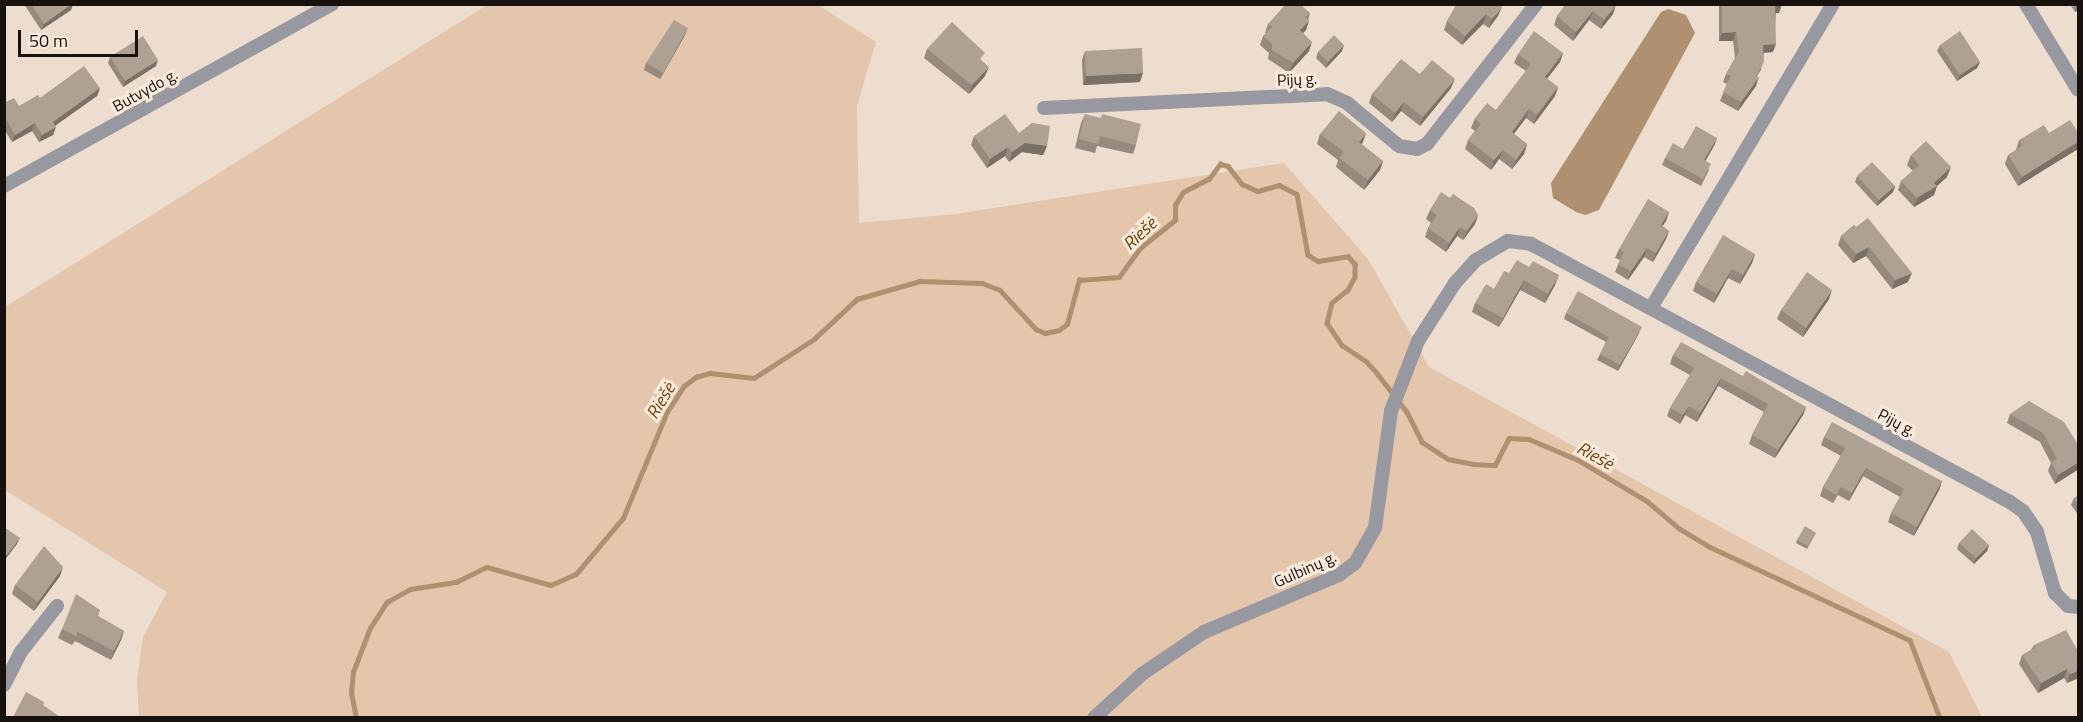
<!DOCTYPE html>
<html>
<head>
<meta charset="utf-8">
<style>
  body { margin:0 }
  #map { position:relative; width:2083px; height:722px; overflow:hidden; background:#edddce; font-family:"Titillium Web",sans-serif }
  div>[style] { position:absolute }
  .green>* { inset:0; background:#e3c6ab }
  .water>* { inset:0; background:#af9071 }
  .stream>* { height:4.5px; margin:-2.25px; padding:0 2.25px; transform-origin:2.25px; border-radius:2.25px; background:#af9071 }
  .minor>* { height:14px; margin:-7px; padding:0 7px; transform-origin:7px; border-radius:7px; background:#9898a0 }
  .wall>* { inset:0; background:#968a7e }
  .shaded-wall>* { inset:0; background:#7a7066 }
  .building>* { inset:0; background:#aea092 }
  span { translate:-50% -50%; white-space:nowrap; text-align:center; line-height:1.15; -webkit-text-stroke:6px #faeadb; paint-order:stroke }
  .street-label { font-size:16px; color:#17120d }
  .water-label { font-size:18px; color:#6f4410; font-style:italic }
  .frame { position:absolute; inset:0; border:6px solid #17120d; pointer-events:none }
  .scale { position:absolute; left:18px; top:30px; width:120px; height:27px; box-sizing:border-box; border:3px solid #17120d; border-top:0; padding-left:8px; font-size:18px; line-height:21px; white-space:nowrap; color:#17120d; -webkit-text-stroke:4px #faeadb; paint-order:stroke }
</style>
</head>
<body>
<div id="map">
  <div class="green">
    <div style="clip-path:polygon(487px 5px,818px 5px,876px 42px,857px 106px,859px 223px,955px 214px,1284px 163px,1368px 259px,1429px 367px,1949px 652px,1982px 717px,139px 717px,137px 681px,143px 637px,167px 592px,5px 490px,5px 307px)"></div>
  </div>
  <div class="water">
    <div style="clip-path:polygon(1668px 9px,1686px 15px,1695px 33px,1599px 210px,1585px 215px,1576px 212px,1553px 198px,1551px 183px,1661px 12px)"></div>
  </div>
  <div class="stream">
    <div style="left:356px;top:718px;width:26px;rotate:-101deg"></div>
    <div style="left:351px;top:692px;width:20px;rotate:-84deg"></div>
    <div style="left:353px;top:672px;width:47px;rotate:-68.9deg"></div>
    <div style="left:370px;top:628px;width:31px;rotate:-57deg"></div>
    <div style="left:387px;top:602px;width:26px;rotate:-29deg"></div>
    <div style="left:410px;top:589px;width:47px;rotate:-8.7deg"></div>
    <div style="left:456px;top:582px;width:34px;rotate:-26deg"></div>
    <div style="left:487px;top:567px;width:66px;rotate:15.7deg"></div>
    <div style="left:551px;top:585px;width:27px;rotate:-24deg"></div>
    <div style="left:576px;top:574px;width:73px;rotate:-50deg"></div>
    <div style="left:623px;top:518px;width:115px;rotate:-67.5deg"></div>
    <div style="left:667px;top:412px;width:31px;rotate:-57deg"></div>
    <div style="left:684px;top:386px;width:15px;rotate:-37deg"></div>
    <div style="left:696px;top:377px;width:15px;rotate:-16deg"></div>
    <div style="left:710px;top:373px;width:44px;rotate:6.5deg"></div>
    <div style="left:754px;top:378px;width:72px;rotate:-33deg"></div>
    <div style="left:814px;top:339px;width:59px;rotate:-42.9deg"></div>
    <div style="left:857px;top:299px;width:66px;rotate:-15.9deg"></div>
    <div style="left:920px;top:281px;width:62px;rotate:1.8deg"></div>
    <div style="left:982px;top:283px;width:19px;rotate:21deg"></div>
    <div style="left:1000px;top:290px;width:53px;rotate:47.3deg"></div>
    <div style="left:1036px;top:329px;width:10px;rotate:24deg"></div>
    <div style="left:1045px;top:333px;width:14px;rotate:-12deg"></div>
    <div style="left:1059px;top:330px;width:10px;rotate:-37deg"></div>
    <div style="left:1067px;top:324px;width:46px;rotate:-74.7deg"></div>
    <div style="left:1079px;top:280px;width:40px;rotate:-4.3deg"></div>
    <div style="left:1119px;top:277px;width:36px;rotate:-54deg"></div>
    <div style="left:1140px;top:248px;width:45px;rotate:-38.7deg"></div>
    <div style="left:1175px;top:220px;width:15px;rotate:-90deg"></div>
    <div style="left:1175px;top:205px;width:15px;rotate:-58deg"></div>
    <div style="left:1183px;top:192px;width:29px;rotate:-27deg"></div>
    <div style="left:1209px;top:179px;width:19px;rotate:-54deg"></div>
    <div style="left:1220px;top:164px;width:8px;rotate:14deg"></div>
    <div style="left:1228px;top:166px;width:23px;rotate:52deg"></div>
    <div style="left:1242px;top:184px;width:17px;rotate:24deg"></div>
    <div style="left:1258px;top:191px;width:22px;rotate:-16deg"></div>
    <div style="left:1279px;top:185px;width:20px;rotate:27deg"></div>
    <div style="left:1297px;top:194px;width:62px;rotate:79.8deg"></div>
    <div style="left:1308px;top:255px;width:12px;rotate:31deg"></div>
    <div style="left:1318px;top:261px;width:30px;rotate:-9deg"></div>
    <div style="left:1348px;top:256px;width:11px;rotate:49deg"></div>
    <div style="left:1355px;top:264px;width:13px;rotate:90deg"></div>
    <div style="left:1355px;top:277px;width:15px;rotate:118deg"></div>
    <div style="left:1348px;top:290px;width:21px;rotate:141deg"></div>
    <div style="left:1332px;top:303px;width:21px;rotate:104deg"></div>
    <div style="left:1327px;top:323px;width:27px;rotate:56deg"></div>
    <div style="left:1342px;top:345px;width:30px;rotate:34deg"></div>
    <div style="left:1367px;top:362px;width:15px;rotate:48deg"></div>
    <div style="left:1377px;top:373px;width:49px;rotate:52.4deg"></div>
    <div style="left:1407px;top:412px;width:34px;rotate:63deg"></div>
    <div style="left:1422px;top:442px;width:31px;rotate:33deg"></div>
    <div style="left:1448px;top:459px;width:25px;rotate:11deg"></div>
    <div style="left:1473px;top:464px;width:22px;rotate:3deg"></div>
    <div style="left:1495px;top:465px;width:30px;rotate:-63deg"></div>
    <div style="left:1509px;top:438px;width:20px;rotate:3deg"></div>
    <div style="left:1529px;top:439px;width:53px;rotate:23.2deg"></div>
    <div style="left:1578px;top:460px;width:80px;rotate:30.7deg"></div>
    <div style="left:1647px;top:501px;width:43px;rotate:40.3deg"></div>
    <div style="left:1680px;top:529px;width:33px;rotate:31deg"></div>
    <div style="left:1708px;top:546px;width:223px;rotate:25deg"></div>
    <div style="left:1910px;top:640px;width:84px;rotate:69deg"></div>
  </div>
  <div class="minor">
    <div style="left:2026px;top:4px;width:100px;rotate:58.8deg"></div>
    <div style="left:1044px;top:108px;width:283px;rotate:-2.8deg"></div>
    <div style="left:1327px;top:94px;width:22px;rotate:24deg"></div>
    <div style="left:1347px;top:103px;width:67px;rotate:39.6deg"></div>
    <div style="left:1399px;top:146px;width:18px;rotate:9deg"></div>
    <div style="left:1417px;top:149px;width:11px;rotate:-27deg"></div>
    <div style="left:1427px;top:144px;width:177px;rotate:-52.1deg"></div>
    <div style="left:4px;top:186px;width:375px;rotate:-29deg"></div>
    <div style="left:1651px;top:308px;width:354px;rotate:-59.1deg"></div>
    <div style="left:4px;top:685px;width:36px;rotate:-63deg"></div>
    <div style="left:20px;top:653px;width:60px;rotate:-51.8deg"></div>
    <div style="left:1094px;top:718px;width:65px;rotate:-42.5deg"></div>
    <div style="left:1142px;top:674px;width:75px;rotate:-34.1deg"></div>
    <div style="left:1204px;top:632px;width:147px;rotate:-22.9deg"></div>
    <div style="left:1339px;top:575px;width:20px;rotate:-37deg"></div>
    <div style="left:1355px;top:563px;width:40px;rotate:-60.3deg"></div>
    <div style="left:1375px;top:528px;width:118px;rotate:-82.2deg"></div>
    <div style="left:1391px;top:411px;width:75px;rotate:-68.9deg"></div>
    <div style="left:1418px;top:341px;width:69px;rotate:-57.5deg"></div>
    <div style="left:1455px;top:283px;width:31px;rotate:-48deg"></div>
    <div style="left:1476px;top:260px;width:37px;rotate:-31deg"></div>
    <div style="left:1508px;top:241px;width:23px;rotate:7deg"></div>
    <div style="left:1531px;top:244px;width:544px;rotate:28.31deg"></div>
    <div style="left:2010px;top:502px;width:16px;rotate:35deg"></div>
    <div style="left:2023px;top:511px;width:25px;rotate:56deg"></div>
    <div style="left:2037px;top:532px;width:64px;rotate:73.6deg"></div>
    <div style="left:2055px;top:593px;width:18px;rotate:45deg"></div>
    <div style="left:2068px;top:606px;width:10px;rotate:6deg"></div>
  </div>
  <div class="wall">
    <div style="clip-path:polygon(24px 4px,73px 4px,71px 10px,41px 30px)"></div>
    <div style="clip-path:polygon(1457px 4px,1498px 16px,1489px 28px,1483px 24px,1462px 45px,1444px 30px,1447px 21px)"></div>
    <div style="clip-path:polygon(1566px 4px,1613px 14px,1601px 29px,1589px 20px,1573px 41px,1554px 25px,1557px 16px)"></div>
    <div style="clip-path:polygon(1719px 4px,1782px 4px,1779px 13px,1776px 13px,1773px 52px,1764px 53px,1761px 70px,1757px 76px,1756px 86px,1738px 111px,1720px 101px,1727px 84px,1723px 82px,1726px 74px,1735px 58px,1733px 41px,1719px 41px)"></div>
    <div style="clip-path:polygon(2070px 4px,2079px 4px,2075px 12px)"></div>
    <div style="clip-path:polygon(1310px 13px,1306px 30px,1303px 33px,1309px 51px,1289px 73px,1268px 59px,1269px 53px,1260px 45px,1263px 36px,1266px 34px,1265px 33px,1268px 24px)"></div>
    <div style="clip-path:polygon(685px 35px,660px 79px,644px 70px,646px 63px)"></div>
    <div style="clip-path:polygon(1940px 45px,1980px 62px,1977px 68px,1957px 81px,1937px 51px)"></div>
    <div style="clip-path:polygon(927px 49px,982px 61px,985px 76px,969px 94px,924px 58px)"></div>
    <div style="clip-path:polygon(1085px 51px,1140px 82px,1083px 85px,1082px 60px)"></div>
    <div style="clip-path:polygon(1342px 51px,1326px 68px,1316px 58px,1318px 52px)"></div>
    <div style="clip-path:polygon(1563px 53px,1560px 62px,1547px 79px,1558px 87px,1555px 96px,1534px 124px,1526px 118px,1514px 134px,1527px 144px,1524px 154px,1512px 169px,1499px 159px,1491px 170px,1465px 149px,1468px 140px,1475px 131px,1471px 128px,1475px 118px,1496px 110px,1526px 71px,1514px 63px,1518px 54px)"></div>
    <div style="clip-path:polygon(110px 57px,156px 66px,123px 87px,108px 63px)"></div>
    <div style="clip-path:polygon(1420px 74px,1451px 88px,1420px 126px,1401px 111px,1392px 122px,1369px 103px,1372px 94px)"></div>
    <div style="clip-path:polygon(100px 88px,97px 96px,55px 126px,53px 135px,39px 142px,32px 131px,12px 142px,4px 129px,4px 103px,19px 106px,40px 98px)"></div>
    <div style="clip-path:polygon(1085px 114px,1136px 145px,1133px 154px,1097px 146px,1095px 153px,1075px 148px,1081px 123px)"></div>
    <div style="clip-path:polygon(1019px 133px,1047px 146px,1043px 155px,1022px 152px,1009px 162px,1005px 156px,987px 168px,971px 145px,974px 136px)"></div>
    <div style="clip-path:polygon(2049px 133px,2078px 149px,2018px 186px,2005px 164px,2008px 155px,2016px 150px,2019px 140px)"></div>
    <div style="clip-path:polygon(1320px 134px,1363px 142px,1361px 144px,1383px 161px,1380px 170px,1364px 190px,1336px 167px,1338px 160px,1317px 144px)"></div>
    <div style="clip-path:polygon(1715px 144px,1705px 161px,1709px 170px,1701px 186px,1662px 165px,1665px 158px,1683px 149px)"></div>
    <div style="clip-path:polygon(1911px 155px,1947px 177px,1937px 186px,1934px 195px,1914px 207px,1898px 190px,1901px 181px,1913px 171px,1907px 165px)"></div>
    <div style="clip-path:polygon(1857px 176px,1895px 186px,1893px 192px,1877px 206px,1855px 182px)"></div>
    <div style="clip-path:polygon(1450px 198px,1478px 215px,1475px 224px,1463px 240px,1457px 236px,1446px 252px,1425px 237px,1428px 228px,1431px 223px,1426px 219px,1430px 210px)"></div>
    <div style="clip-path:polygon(1669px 212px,1666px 221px,1662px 226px,1669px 231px,1666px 239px,1653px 262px,1644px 257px,1628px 280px,1615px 272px,1620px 260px,1615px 258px,1619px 249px)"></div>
    <div style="clip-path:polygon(1854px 225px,1908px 282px,1892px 289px,1866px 256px,1853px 263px,1838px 245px,1841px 236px)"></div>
    <div style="clip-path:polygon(1755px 254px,1752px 263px,1740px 284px,1728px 278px,1714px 303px,1693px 291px,1696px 282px)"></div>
    <div style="clip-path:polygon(1509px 273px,1555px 285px,1545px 303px,1520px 290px,1499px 327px,1472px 312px,1475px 303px,1494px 289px)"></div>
    <div style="clip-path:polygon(1829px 299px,1803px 337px,1777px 319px,1781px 310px)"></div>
    <div style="clip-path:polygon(1566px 313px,1639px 333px,1618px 371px,1597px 360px,1606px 342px,1564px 319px)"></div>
    <div style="clip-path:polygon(1673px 355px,1743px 376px,1806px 407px,1803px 415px,1775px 458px,1749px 444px,1752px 435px,1764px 412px,1718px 386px,1697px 422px,1685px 415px,1680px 424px,1667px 416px,1670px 408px,1690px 375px,1670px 364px)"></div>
    <div style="clip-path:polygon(2010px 414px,2079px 446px,2079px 469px,2055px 484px,2048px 471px,2051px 463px,2040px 442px,2007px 423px)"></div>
    <div style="clip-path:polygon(1824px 437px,1942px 481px,1939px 490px,1914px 536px,1888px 522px,1891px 513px,1900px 497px,1863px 476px,1849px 501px,1838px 495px,1833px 503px,1820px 496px,1823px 487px,1841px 456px,1821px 445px)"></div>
    <div style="clip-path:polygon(2079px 495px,2079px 516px,2071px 505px,2074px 498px)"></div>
    <div style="clip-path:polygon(1816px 533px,1807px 549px,1796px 543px,1797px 540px)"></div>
    <div style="clip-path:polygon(1959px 543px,1989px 545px,1987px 551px,1974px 564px,1957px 549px)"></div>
    <div style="clip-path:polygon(60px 576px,34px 611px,12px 594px,15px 585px)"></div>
    <div style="clip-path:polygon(100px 610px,98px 616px,124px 631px,121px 640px,111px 660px,75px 641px,72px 645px,58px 638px,62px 629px)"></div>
    <div style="clip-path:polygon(2034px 645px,2079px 653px,2067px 683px,2064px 678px,2038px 693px,2019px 664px,2022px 655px,2031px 650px)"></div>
  </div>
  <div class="shaded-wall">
    <div style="clip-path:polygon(72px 4px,73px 4px,71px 10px,41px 30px,44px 24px)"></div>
    <div style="clip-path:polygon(1782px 4px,1779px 13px,1772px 13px,1775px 5px)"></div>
    <div style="clip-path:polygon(2077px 4px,2079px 4px,2079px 10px,2075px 12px)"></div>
    <div style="clip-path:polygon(1616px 5px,1613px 14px,1601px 29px,1604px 20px)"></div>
    <div style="clip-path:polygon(1502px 7px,1498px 16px,1489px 28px,1492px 19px)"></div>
    <div style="clip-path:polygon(1593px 11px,1589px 20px,1573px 41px,1576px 32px)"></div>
    <div style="clip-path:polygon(1486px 14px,1483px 24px,1462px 45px,1465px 36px)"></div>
    <div style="clip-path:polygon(1309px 21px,1306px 30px,1297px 39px,1300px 30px)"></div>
    <div style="clip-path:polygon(688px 28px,685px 35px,660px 79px,663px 73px)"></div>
    <div style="clip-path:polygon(1736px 32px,1733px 41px,1719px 41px,1722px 33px)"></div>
    <div style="clip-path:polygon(1312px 42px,1309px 51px,1289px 73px,1293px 63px)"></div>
    <div style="clip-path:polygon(1776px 44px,1773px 52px,1760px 53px,1763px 45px)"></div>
    <div style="clip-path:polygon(1344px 45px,1342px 51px,1326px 68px,1328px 62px)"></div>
    <div style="clip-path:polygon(1563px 53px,1560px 62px,1541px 86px,1545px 77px)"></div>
    <div style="clip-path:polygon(158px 60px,156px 66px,123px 87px,125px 81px)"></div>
    <div style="clip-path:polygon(1980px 62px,1977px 68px,1957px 81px,1960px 75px)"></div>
    <div style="clip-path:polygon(989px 67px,985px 76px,969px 94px,972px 85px)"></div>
    <div style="clip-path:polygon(1143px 73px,1140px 82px,1083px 85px,1086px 76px)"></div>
    <div style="clip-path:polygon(1759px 77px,1756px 86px,1738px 111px,1741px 102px)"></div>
    <div style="clip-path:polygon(1455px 79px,1451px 88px,1420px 126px,1423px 117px)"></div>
    <div style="clip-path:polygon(1558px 87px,1555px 96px,1534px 124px,1537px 115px)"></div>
    <div style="clip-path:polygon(100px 88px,97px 96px,50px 129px,53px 122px)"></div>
    <div style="clip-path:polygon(1404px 102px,1401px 111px,1392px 122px,1395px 113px)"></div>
    <div style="clip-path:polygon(1529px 109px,1526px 118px,1508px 141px,1512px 132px)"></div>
    <div style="clip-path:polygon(35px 123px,32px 131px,12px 142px,15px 135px)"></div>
    <div style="clip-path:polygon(56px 127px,53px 135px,39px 142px,42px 135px)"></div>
    <div style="clip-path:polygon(1366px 133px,1363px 142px,1356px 151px,1359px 142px)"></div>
    <div style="clip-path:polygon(1717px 138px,1715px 144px,1702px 167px,1704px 160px)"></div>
    <div style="clip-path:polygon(2079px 141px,2078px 149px,2018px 186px,2022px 177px)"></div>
    <div style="clip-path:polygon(1025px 143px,1047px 146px,1043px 155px,1022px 152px,1009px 162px,1012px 152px)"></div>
    <div style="clip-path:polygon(1527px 144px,1524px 154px,1512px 169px,1516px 160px)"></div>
    <div style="clip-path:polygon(1008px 147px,1005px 156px,987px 168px,990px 159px)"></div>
    <div style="clip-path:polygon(1503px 150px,1499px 159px,1491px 170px,1494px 160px)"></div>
    <div style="clip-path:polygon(1383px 161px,1380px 170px,1364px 190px,1368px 180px)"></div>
    <div style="clip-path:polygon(1951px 167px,1947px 177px,1937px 186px,1934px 195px,1914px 207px,1917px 198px)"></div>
    <div style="clip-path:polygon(1895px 186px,1893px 192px,1877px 206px,1879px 200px)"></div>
    <div style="clip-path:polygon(1669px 212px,1666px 221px,1657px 234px,1661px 225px)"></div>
    <div style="clip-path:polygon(1478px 215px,1475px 224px,1463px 240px,1467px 231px)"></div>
    <div style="clip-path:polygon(1460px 227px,1457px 236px,1446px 252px,1449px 243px)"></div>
    <div style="clip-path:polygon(1669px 231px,1666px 239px,1653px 262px,1656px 253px)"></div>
    <div style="clip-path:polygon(1869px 247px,1866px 256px,1853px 263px,1856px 254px)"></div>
    <div style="clip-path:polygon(1647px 248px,1644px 257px,1628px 280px,1631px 271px)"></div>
    <div style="clip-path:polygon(1755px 254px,1752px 263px,1740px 284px,1743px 275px)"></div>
    <div style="clip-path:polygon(1732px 269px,1728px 278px,1714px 303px,1717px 294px)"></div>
    <div style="clip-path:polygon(1912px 273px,1908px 282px,1892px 289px,1895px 280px)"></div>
    <div style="clip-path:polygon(1559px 275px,1555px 285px,1545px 303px,1548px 294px)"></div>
    <div style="clip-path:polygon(1524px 280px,1520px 290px,1499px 327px,1503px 318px)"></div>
    <div style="clip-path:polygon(1832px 290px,1829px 299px,1803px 337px,1806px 328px)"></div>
    <div style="clip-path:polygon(1642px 327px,1639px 333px,1618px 371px,1620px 365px)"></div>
    <div style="clip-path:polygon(1721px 378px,1718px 386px,1697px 422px,1700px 413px)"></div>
    <div style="clip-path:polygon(1689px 406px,1685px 415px,1680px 424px,1683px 415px)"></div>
    <div style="clip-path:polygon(1806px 407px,1803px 415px,1775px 458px,1778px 450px)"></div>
    <div style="clip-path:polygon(2079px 462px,2079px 469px,2055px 484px,2058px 475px)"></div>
    <div style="clip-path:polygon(1866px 468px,1863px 476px,1849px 501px,1852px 493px)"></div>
    <div style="clip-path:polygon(1942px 481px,1939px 490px,1914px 536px,1917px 527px)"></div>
    <div style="clip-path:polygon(20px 538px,17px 544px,4px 561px,4px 558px)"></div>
    <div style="clip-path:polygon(1989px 545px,1987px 551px,1974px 564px,1976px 558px)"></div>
    <div style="clip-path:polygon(63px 567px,60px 576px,34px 611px,38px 602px)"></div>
    <div style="clip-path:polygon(124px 631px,121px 640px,111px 660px,114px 651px)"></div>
    <div style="clip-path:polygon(2067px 669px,2064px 678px,2038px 693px,2041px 683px)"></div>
    <div style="clip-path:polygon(2079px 670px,2079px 678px,2067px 683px,2070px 674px)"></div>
  </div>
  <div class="building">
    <div style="clip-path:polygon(31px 4px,72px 4px,44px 24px)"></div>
    <div style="clip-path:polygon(1286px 4px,1300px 4px,1310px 13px,1305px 17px,1309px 21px,1300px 30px,1312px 42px,1293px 63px,1272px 50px,1272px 44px,1263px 36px,1272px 27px,1268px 24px)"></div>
    <div style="clip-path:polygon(1457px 4px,1498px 4px,1502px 7px,1492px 19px,1486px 14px,1465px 36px,1447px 21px)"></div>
    <div style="clip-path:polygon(1566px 4px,1616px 4px,1616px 5px,1604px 20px,1593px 11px,1576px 32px,1557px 16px)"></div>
    <div style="clip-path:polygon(1722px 4px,1779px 4px,1775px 5px,1776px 44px,1763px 45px,1764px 62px,1756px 76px,1759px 77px,1741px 102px,1723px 92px,1731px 76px,1726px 74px,1739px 52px,1736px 32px,1722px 33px)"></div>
    <div style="clip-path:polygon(674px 20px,688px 28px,663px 73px,646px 63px)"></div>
    <div style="clip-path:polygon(952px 22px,985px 53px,980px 59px,989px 67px,972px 85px,927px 49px)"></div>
    <div style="clip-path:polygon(1534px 31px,1563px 53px,1545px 77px,1558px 87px,1537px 115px,1529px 109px,1512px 132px,1527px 144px,1516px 160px,1503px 150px,1494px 160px,1468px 140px,1481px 124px,1475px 118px,1487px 103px,1496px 110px,1531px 64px,1518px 54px)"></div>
    <div style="clip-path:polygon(1960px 31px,1980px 62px,1960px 75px,1940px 45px)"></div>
    <div style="clip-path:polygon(1334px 35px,1344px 45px,1328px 62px,1318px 52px)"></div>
    <div style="clip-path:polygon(143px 36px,158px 60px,125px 81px,110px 57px)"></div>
    <div style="clip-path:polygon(1142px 48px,1143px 73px,1086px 76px,1085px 51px)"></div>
    <div style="clip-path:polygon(1401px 59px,1420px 74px,1432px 60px,1455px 79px,1423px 117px,1404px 102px,1395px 113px,1372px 94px)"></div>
    <div style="clip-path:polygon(84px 66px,100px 88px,53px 122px,56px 127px,42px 135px,35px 123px,15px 135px,4px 116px,4px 103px,14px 98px,19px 106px,38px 95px,40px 98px)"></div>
    <div style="clip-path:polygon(1339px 111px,1366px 133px,1359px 142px,1383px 161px,1368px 180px,1339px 158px,1344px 152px,1320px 134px)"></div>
    <div style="clip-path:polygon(1005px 114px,1019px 133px,1032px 123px,1050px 126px,1047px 146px,1025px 143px,1012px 152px,1008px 147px,990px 159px,974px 136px)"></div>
    <div style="clip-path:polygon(1085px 114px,1101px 118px,1102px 114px,1141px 124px,1136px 145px,1100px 136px,1098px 144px,1079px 139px)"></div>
    <div style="clip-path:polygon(2070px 120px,2079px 134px,2079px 141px,2022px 177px,2008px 155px,2022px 146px,2019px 140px,2044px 125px,2049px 133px)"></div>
    <div style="clip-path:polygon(1696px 126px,1717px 138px,1704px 160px,1711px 164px,1703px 179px,1665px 158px,1673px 143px,1683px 149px)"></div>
    <div style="clip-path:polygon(1926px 141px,1951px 167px,1934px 183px,1937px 186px,1917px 198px,1901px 181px,1919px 165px,1911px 155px)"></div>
    <div style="clip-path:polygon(1872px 162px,1895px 186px,1879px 200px,1857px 176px)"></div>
    <div style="clip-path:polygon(1441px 192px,1450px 198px,1453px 194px,1474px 208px,1478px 215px,1467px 231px,1460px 227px,1449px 243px,1428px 228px,1437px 215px,1430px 210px)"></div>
    <div style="clip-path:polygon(1648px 199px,1669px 212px,1661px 225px,1669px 231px,1656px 253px,1647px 248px,1631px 271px,1618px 264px,1624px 252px,1619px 249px)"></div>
    <div style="clip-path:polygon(1868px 218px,1912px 273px,1895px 280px,1869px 247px,1856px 254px,1841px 236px,1854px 225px,1856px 227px)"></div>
    <div style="clip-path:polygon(1723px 235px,1755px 254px,1743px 275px,1732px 269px,1717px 294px,1696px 282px)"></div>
    <div style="clip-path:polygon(1517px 260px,1529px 267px,1533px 261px,1559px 275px,1548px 294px,1524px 280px,1503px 318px,1475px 303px,1486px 284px,1494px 289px,1504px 271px,1509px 273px)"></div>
    <div style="clip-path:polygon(1807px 272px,1832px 290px,1806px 328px,1781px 310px)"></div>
    <div style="clip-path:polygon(1578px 291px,1642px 327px,1620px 365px,1600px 354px,1609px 337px,1566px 313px)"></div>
    <div style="clip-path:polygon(1681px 342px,1743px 376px,1746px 371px,1806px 407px,1778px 450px,1752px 435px,1768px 404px,1721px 378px,1700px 413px,1689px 406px,1683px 415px,1670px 408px,1694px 368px,1673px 355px)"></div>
    <div style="clip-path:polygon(2029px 401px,2064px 422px,2079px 446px,2079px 462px,2058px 475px,2051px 462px,2057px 459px,2043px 433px,2010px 414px)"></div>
    <div style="clip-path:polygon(1832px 422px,1942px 481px,1917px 527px,1891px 513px,1904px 489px,1866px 468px,1852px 493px,1841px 487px,1836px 495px,1823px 487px,1845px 448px,1824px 437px)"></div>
    <div style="clip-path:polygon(2079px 495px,2079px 506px,2074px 498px)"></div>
    <div style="clip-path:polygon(1805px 526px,1816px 533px,1808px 546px,1797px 540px)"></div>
    <div style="clip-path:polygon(4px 527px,20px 538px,4px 558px)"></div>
    <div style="clip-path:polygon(1972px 529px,1989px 545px,1976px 558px,1959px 543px)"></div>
    <div style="clip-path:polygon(44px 546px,63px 567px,38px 602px,15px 585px)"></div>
    <div style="clip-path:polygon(76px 594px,100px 610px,97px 616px,124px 631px,114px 651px,78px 632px,76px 636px,62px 629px)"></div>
    <div style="clip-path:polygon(2066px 630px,2079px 653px,2079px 670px,2070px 674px,2067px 669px,2041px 683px,2022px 655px,2035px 648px,2034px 645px)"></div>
    <div style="clip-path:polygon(26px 692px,44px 702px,43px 705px,60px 717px,13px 717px)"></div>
  </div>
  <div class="street-label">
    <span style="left:1297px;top:79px;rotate:-3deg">Pijų g.</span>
    <span style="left:145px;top:90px;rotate:-29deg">Butvydo g.</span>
    <span style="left:1897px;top:422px;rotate:28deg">Pijų g.</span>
    <span style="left:1305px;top:569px;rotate:-24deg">Gulbinų g.</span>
  </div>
  <div class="water-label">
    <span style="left:1140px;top:234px;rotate:-43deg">Riešė</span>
    <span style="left:661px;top:401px;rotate:-59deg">Riešė</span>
    <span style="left:1595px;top:456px;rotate:29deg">Riešė</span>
  </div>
  <div class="frame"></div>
  <div class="scale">50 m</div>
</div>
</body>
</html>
